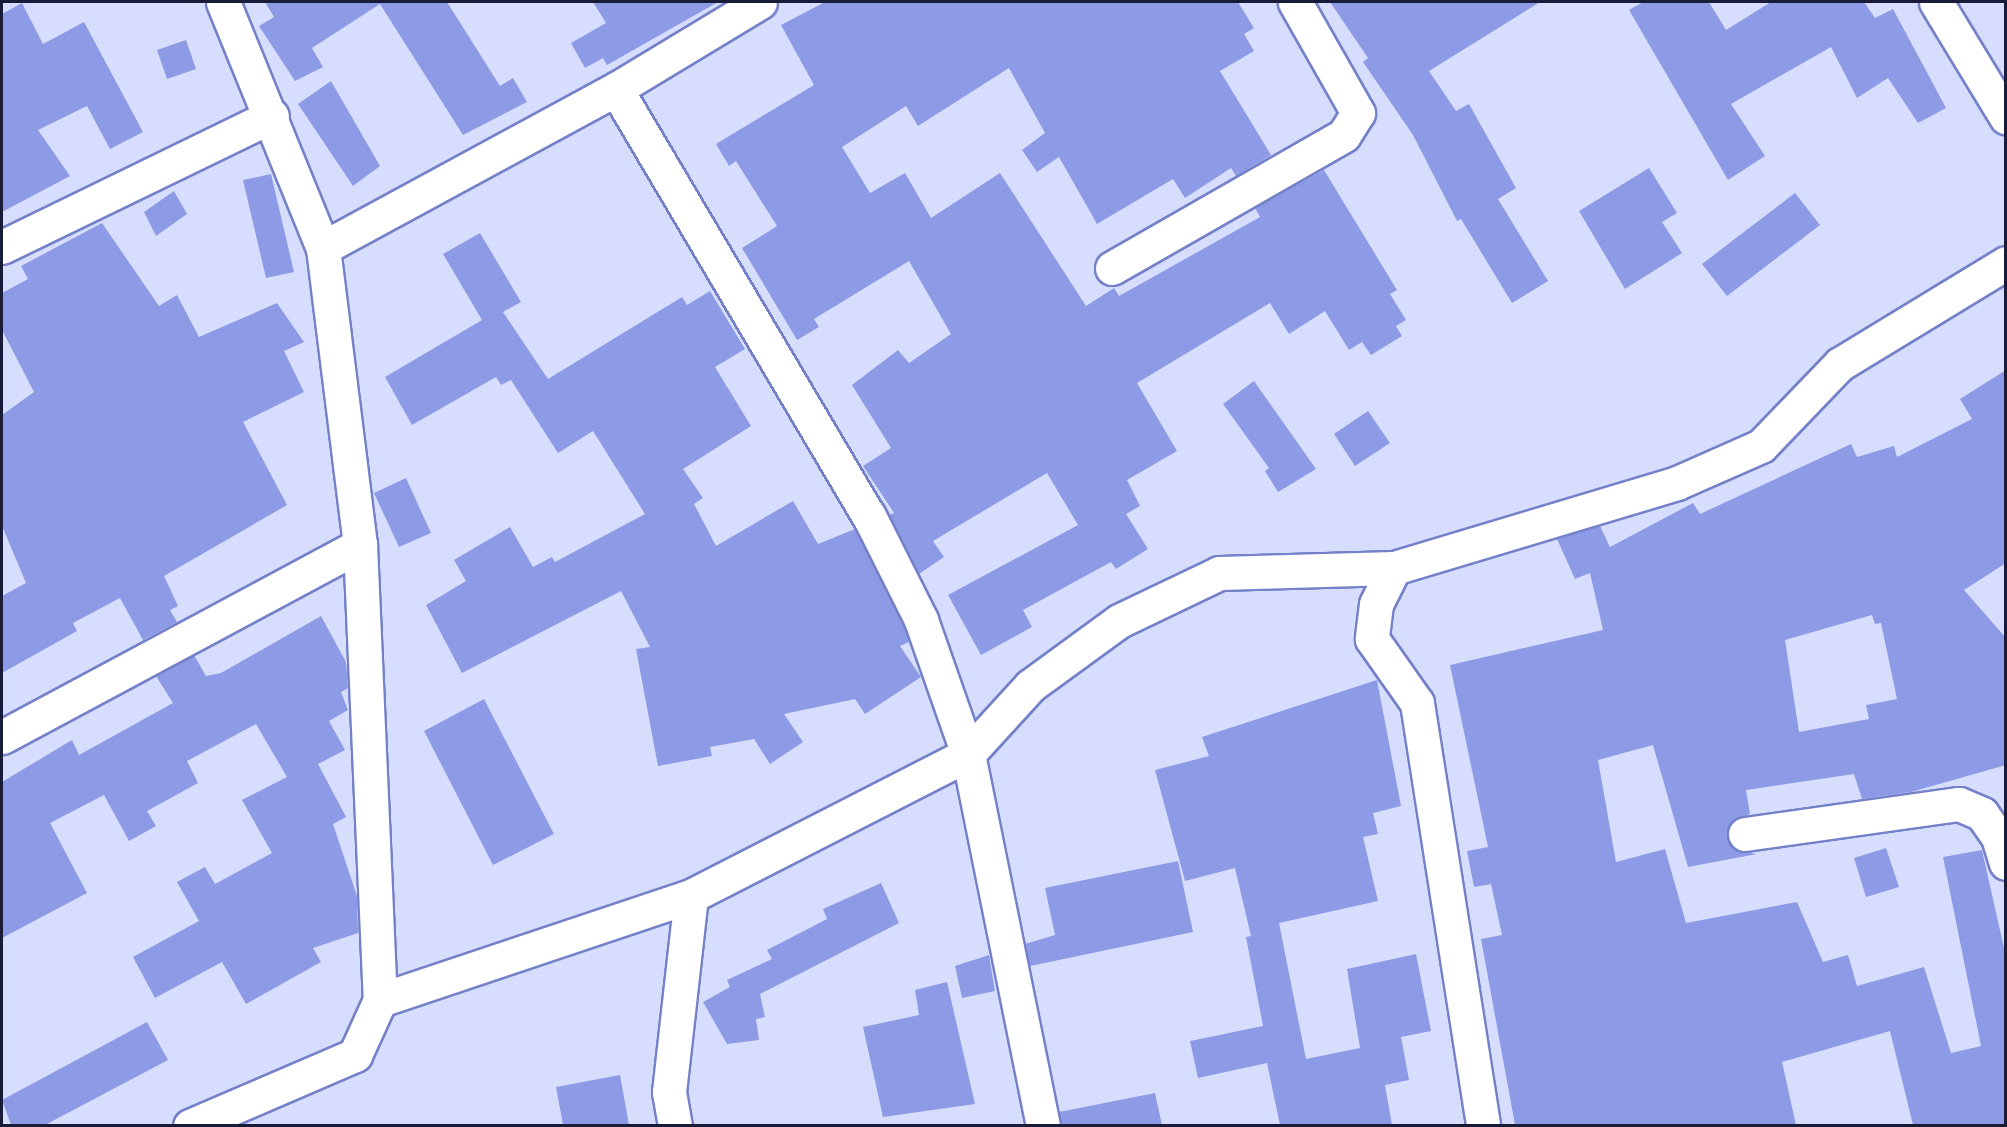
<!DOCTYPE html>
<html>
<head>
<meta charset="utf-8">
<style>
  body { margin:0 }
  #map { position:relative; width:2007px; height:1127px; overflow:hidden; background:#d7defd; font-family:Karla,sans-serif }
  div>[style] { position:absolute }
  .building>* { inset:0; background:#8d9be6 }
  .roads { filter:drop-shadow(2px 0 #7481c9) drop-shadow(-2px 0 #7481c9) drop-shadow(0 2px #7481c9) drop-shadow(0 -2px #7481c9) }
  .street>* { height:33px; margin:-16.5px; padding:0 16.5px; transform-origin:16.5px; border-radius:16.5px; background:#fff }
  span { translate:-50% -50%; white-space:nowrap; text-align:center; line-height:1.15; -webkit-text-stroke:4.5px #d7defd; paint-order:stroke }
  .frame { position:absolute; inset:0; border:3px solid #181c39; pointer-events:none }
</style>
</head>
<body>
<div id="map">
  <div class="building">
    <div style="clip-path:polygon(265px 2px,447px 2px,500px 86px,513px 78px,527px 102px,463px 135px,380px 4px,312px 48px,323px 67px,295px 81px,259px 26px,274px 17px)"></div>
    <div style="clip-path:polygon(593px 2px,718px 2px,607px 65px,603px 58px,585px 68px,571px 43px,606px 23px)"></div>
    <div style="clip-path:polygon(825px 2px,1238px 2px,1254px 28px,1244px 34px,1254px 51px,1220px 71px,1271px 155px,1236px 176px,1231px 168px,1185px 198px,1173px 179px,1097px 224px,1059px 157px,1037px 172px,1022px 150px,1045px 133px,1009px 68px,918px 126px,906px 106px,842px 147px,870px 193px,905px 173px,931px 218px,1000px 173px,1086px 306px,1114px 288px,1119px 296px,1260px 217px,1255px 208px,1324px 170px,1397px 290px,1390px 294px,1406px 320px,1396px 326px,1402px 336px,1371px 355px,1362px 342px,1349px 350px,1325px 311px,1289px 334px,1270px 303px,1137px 383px,1177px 451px,1127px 480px,1140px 506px,1126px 514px,1148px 549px,1116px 569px,1111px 562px,1023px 610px,1032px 627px,981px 655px,948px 595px,1078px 525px,1047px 473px,933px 541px,944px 557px,919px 574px,889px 515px,894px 513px,863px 466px,891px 448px,852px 385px,898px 350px,909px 363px,951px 334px,909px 261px,814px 319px,819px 327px,797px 340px,742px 248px,777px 226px,736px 161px,729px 166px,716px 144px,814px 85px,781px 25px)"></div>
    <div style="clip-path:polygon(1330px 2px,1540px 2px,1429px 71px,1456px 111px,1469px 104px,1516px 188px,1498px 199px,1548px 281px,1512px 303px,1461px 219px,1457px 221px,1413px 135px,1363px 62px,1368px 58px)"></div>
    <div style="clip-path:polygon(1643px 2px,1709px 2px,1726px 30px,1771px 2px,1864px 2px,1875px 18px,1893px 9px,1946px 108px,1918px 123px,1888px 78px,1857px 98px,1831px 47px,1731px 104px,1765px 156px,1728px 180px,1629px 10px)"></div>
    <div style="clip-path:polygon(22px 3px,43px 44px,84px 22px,143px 132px,110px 149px,87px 106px,38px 130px,70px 176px,2px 212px,2px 14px)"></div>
    <div style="clip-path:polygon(186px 40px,196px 69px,167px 79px,157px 50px)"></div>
    <div style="clip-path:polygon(331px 81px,380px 166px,353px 186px,298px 104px)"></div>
    <div style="clip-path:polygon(1649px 168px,1677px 213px,1662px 222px,1682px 253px,1625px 289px,1579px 211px)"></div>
    <div style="clip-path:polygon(271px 174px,294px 272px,266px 278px,243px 180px)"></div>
    <div style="clip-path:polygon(174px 191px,187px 214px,156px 236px,144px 212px)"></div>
    <div style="clip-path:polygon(1795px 193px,1820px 225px,1727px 296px,1702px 264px)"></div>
    <div style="clip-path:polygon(102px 223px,159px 306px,177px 295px,199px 337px,277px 303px,304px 342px,284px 351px,304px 392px,243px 422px,287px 505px,164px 576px,178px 606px,170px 610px,177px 622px,143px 640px,120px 598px,73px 623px,77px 631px,2px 673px,2px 596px,26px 583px,2px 526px,2px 415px,34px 392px,2px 330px,2px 293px,28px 279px,21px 266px)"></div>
    <div style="clip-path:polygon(480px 233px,521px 302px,503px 312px,548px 379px,682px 297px,687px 305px,710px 291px,745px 349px,715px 367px,751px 426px,683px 469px,703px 498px,694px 504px,716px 546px,793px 501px,818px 544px,855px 529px,904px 627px,909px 642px,900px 646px,921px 677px,865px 714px,855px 699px,784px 714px,803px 742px,770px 764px,754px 739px,710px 747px,712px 756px,658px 766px,636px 649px,650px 647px,621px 591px,462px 673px,426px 605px,466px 581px,454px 560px,510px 527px,533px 567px,552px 557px,555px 562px,645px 514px,593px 431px,558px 453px,511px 380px,501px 385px,496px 377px,412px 425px,385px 377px,482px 320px,443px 254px)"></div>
    <div style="clip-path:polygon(evenodd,2006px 370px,2006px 563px,1964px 590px,2006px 638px,2006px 765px,1911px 792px,1862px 799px,1854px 774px,1746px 790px,1750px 814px,1733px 820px,1727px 837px,1737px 851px,1757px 854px,1688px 867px,1653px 745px,1598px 760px,1616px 862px,1665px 849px,1686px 923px,1797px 902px,1823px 962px,1848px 955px,1857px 986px,1924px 967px,1951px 1053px,1981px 1046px,1943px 857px,1982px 850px,2006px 957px,2006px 1125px,1913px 1125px,1890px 1031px,1782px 1062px,1796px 1125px,1515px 1125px,1481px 939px,1502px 935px,1491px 884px,1474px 887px,1467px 851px,1488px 847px,1450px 665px,1603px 630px,1590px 573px,1575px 579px,1557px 539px,1600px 526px,1610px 547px,1693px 503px,1700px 514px,1851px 444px,1857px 457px,1894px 446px,1897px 457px,1972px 419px,1960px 399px,2006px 370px,1872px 615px,1875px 624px,1881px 623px,1897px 699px,1866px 705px,1869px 719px,1799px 732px,1785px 640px,1872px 615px)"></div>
    <div style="clip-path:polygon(1254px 381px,1316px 469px,1278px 492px,1265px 471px,1269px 468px,1223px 404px)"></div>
    <div style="clip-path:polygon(1368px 411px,1390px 443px,1355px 466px,1334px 434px)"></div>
    <div style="clip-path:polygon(406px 478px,431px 533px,399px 547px,374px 493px)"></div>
    <div style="clip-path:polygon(321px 616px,346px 662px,348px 688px,341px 692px,348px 710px,329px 721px,345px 750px,318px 764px,346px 817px,333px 824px,357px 896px,358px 933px,313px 948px,321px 962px,246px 1004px,222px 962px,155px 998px,133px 957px,199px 921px,177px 882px,205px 867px,215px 884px,272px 853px,242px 800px,287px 777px,256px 724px,187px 761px,198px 783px,147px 811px,156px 826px,129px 841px,104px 795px,50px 823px,87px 893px,2px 938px,2px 782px,72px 740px,79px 755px,173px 703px,156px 676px,194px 655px,206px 676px,221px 673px)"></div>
    <div style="clip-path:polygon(1377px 680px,1401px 806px,1373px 813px,1378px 834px,1363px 837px,1378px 901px,1279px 923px,1306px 1059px,1360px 1048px,1347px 969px,1416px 954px,1431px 1031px,1401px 1037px,1409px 1080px,1385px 1085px,1392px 1125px,1280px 1125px,1267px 1063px,1198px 1078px,1190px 1041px,1263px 1026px,1246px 937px,1251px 936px,1235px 868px,1185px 881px,1155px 770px,1209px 756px,1202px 737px)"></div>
    <div style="clip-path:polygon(484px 699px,554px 834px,493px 865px,424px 731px)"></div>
    <div style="clip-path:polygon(1886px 848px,1899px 887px,1866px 897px,1854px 858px)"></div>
    <div style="clip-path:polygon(1178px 861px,1193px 932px,1030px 966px,1025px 944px,1055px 935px,1045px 888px)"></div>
    <div style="clip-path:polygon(881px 883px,899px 923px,760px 994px,765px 1017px,756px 1019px,759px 1040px,727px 1044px,703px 1002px,730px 987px,727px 980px,772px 959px,767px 950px,827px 919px,823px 909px)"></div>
    <div style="clip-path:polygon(989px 955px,995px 991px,962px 998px,955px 966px)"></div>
    <div style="clip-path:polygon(947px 982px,975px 1104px,883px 1117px,863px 1027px,919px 1015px,915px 990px)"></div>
    <div style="clip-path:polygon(147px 1022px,168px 1060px,45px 1125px,11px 1125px,2px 1100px)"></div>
    <div style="clip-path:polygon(620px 1075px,629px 1125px,563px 1125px,556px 1087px)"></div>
    <div style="clip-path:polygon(1155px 1093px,1162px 1125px,1061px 1125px,1059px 1112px)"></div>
  </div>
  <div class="roads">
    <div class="street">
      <div style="left:223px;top:2px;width:266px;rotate:67.9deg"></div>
      <div style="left:323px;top:248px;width:299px;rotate:82.9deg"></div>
      <div style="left:360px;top:545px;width:455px;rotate:87.5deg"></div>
      <div style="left:1936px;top:2px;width:135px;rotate:58.7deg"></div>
      <div style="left:616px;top:89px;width:496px;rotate:59.4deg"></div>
      <div style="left:869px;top:516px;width:116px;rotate:63.4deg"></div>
      <div style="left:921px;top:620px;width:142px;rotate:70.7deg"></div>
      <div style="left:968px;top:754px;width:379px;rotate:78.6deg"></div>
      <div style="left:2px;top:247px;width:300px;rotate:-25.9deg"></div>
      <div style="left:323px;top:248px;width:333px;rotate:-28.5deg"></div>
      <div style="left:616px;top:89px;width:168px;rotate:-31.1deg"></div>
      <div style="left:1112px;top:268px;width:267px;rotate:-29.8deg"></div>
      <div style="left:1344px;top:135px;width:26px;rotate:-58deg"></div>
      <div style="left:1358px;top:113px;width:128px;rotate:-119.6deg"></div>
      <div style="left:1394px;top:568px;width:40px;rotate:116.6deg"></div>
      <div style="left:1376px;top:604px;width:35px;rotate:97deg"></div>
      <div style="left:1372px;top:639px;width:78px;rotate:54.9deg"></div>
      <div style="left:1417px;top:703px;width:428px;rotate:81.1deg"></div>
      <div style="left:2px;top:737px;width:406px;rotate:-28.2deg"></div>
      <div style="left:1745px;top:834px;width:216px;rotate:-8deg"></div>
      <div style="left:1959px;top:804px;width:25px;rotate:23deg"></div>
      <div style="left:1982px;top:814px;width:28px;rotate:55deg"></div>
      <div style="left:1998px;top:837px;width:27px;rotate:73deg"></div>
      <div style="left:190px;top:1126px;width:180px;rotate:-23.3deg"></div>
      <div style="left:355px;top:1055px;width:60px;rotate:-65.6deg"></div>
      <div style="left:380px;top:1000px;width:328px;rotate:-18.5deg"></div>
      <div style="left:691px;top:896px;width:311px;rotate:-27.1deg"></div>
      <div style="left:968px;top:754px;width:92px;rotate:-47.6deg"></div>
      <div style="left:1030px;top:686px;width:110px;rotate:-36.1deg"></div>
      <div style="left:1119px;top:621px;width:111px;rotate:-25.6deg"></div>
      <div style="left:1219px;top:573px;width:175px;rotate:-1.6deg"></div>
      <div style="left:1394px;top:568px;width:295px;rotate:-16.7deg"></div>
      <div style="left:1677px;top:483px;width:92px;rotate:-23.8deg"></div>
      <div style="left:1761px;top:446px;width:114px;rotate:-46.1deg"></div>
      <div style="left:1840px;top:364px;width:194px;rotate:-31.3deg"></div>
      <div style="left:675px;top:1126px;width:35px;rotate:-100deg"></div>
      <div style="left:669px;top:1092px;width:197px;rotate:-83.6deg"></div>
    </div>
  </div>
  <div class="frame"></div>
</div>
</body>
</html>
